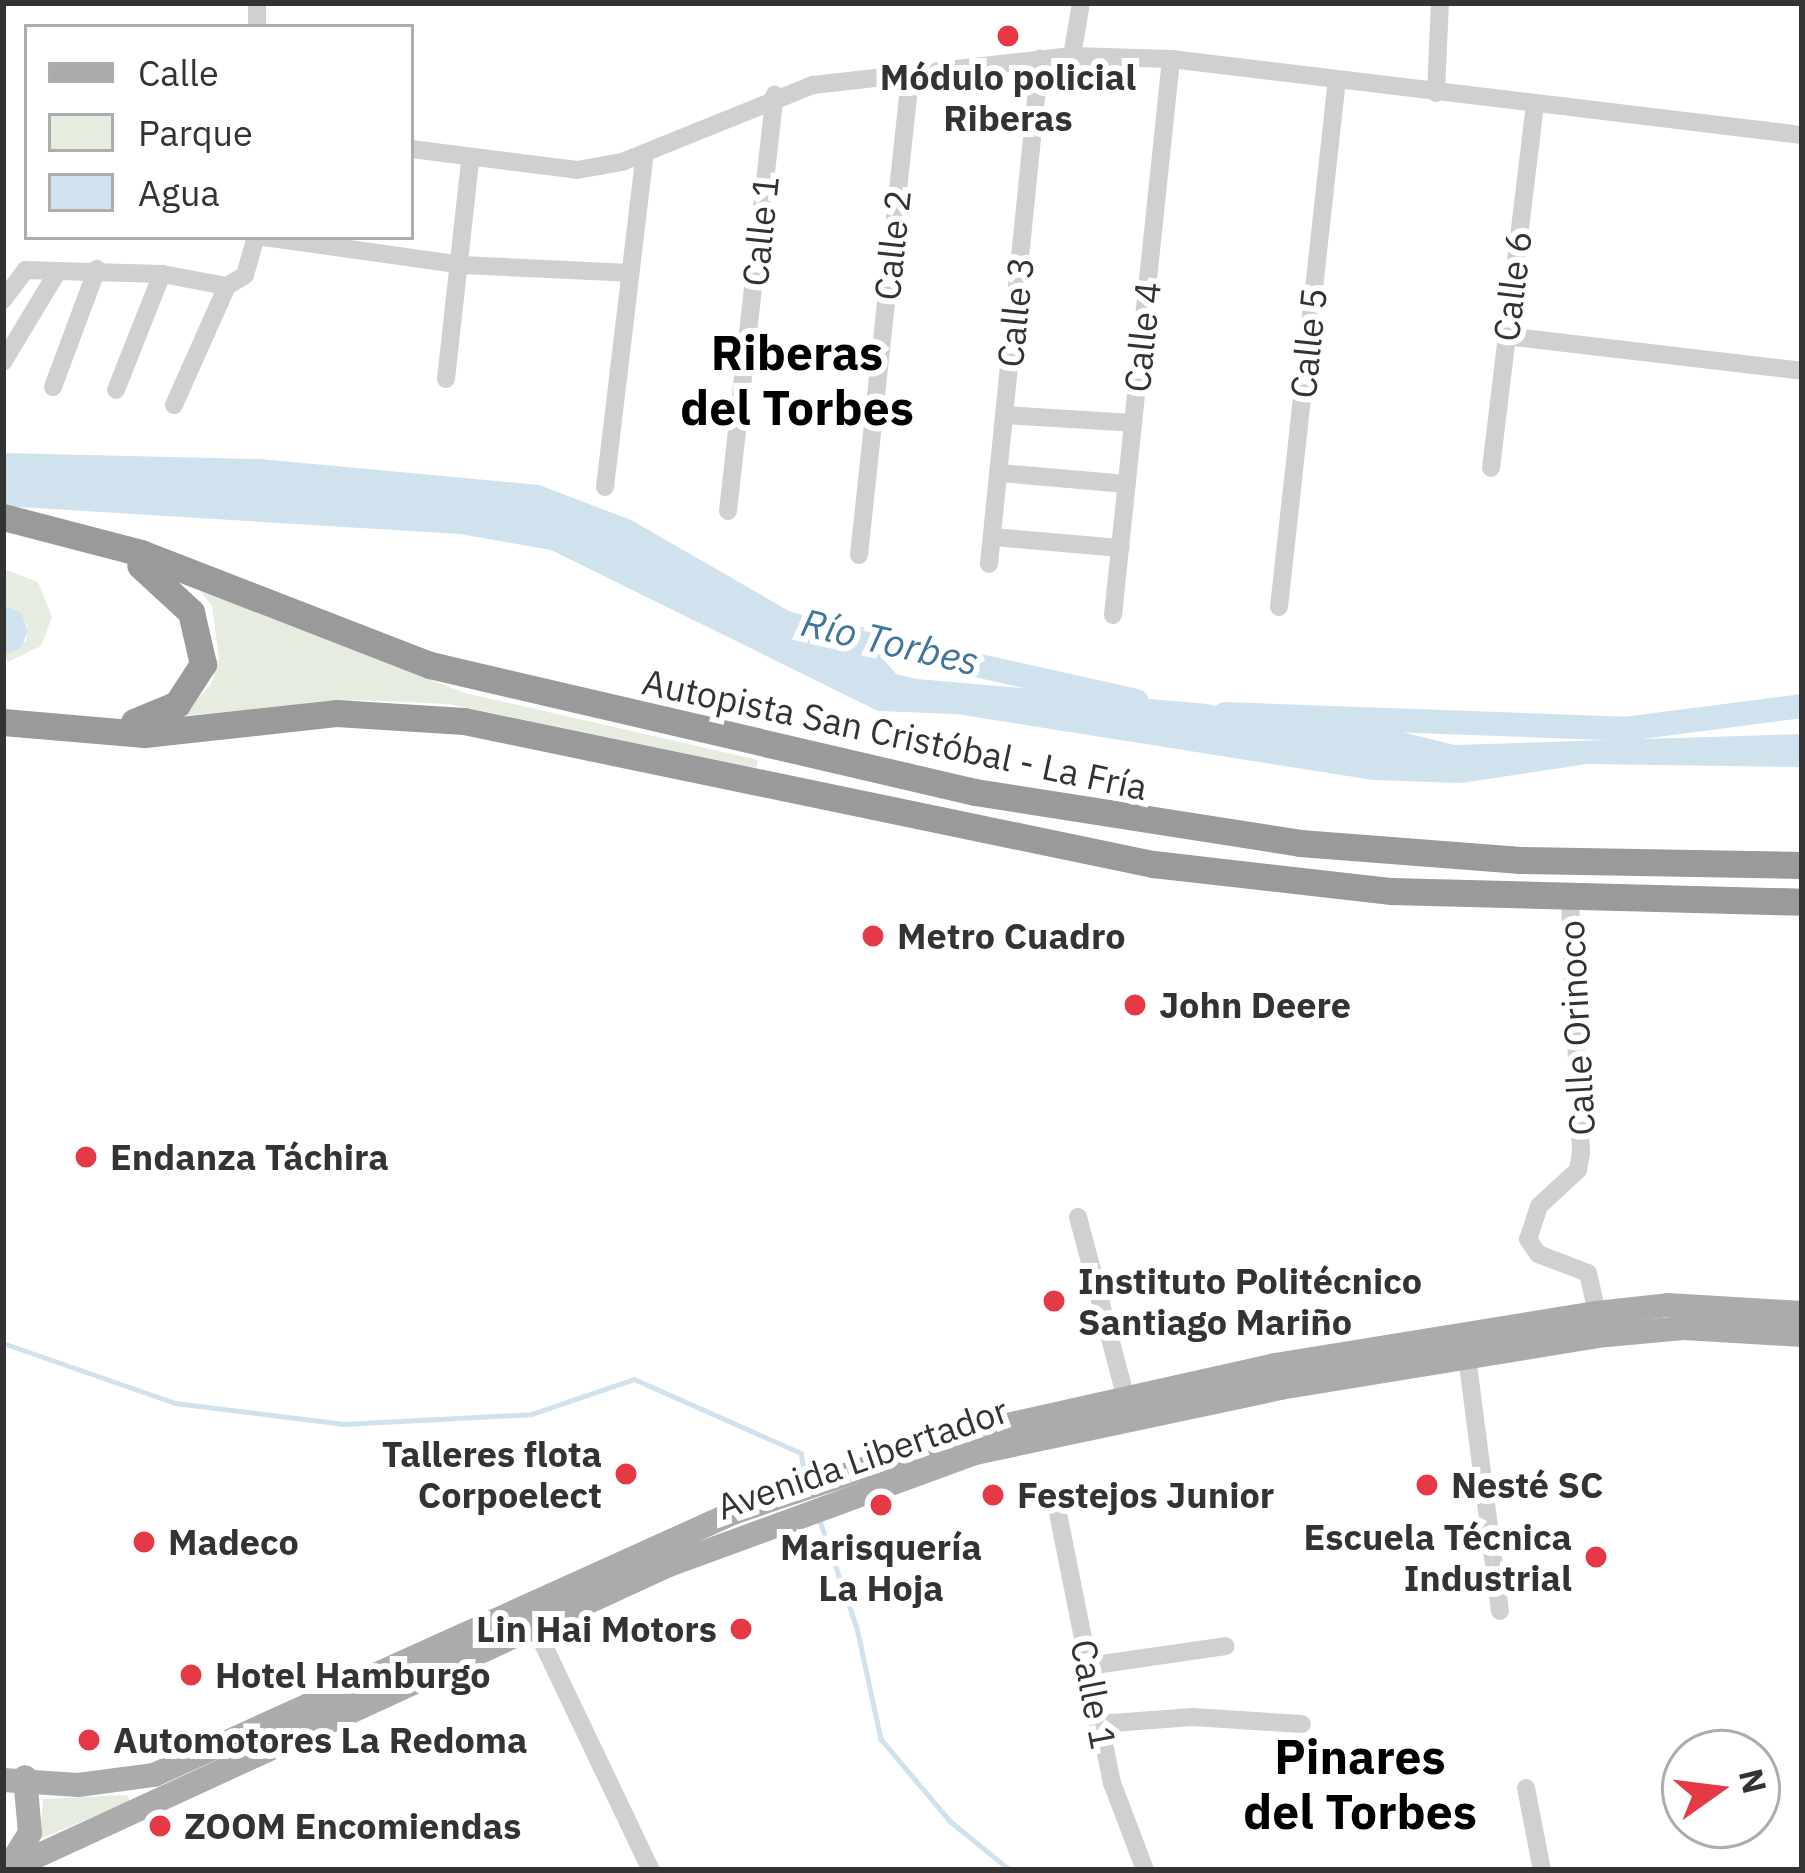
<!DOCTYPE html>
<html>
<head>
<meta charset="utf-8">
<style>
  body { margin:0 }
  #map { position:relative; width:1805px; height:1873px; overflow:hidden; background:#fff; font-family:"IBM Plex Sans",sans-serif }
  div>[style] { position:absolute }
  .green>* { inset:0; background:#e6ecdf }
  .water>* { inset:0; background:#cfe2ee }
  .stream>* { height:4.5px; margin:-2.25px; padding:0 2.25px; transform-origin:2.25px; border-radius:2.25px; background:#cfe2ee }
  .river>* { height:24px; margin:-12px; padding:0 12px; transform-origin:12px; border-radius:12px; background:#cfe2ee }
  .minor>* { height:18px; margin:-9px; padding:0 9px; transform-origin:9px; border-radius:9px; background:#d0d0d0 }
  .major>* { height:24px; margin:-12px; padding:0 12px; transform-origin:12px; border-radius:12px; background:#ababab }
  .highway>* { height:27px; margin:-13.5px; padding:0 13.5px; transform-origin:13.5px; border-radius:13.5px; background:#9a9a9a }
  .dots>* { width:33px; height:33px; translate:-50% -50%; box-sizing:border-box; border:6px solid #fff; border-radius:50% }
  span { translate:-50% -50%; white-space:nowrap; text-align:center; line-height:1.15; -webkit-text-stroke:12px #fff; paint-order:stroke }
  .poi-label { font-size:36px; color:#333; font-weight:700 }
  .left { translate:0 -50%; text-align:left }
  .right { translate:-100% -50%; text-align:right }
  .street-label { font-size:36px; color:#333 }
  .water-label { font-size:39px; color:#3f7597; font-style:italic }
  .district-label { font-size:48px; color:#000; font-weight:700 }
  .frame { position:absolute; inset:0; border:6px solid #333; pointer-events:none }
  .legend { position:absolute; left:24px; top:24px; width:390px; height:216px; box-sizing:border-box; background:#fff; border:3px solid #adadad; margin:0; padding:15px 21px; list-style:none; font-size:36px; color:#333 }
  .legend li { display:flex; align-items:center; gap:24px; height:60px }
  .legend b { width:60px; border:3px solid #adadad }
  .north { position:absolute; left:1661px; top:1729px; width:120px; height:120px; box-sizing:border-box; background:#fff; border:3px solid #adadad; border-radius:50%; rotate:76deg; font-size:33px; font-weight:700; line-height:48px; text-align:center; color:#333 }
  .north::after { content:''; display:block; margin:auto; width:42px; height:54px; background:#e63946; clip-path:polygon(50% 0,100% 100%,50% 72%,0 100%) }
</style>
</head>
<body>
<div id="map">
  <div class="green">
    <div style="clip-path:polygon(3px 569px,38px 582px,52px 617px,41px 646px,8px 662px,3px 655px,26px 641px,28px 628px,22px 613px,3px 605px)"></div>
    <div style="clip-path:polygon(200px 591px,465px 693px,758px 760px,756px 768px,449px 704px,357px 700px,180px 716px,211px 685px,219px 658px,212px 606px)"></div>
    <div style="clip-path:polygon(127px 1795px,130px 1801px,40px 1839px,43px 1799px)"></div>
  </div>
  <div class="water">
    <div style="clip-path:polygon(3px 453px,260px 459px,539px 485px,631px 520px,789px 611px,861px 633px,896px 674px,917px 679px,1208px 704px,1296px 728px,1385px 728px,1455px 745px,1802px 734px,1802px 767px,1587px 764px,1461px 783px,1373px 780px,956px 714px,878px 711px,551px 550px,460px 534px,3px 506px)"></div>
    <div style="clip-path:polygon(3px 605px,22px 613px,28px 631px,21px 648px,3px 655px)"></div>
  </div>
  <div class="stream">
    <div style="left:3px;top:1343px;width:182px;rotate:19.2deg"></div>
    <div style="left:175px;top:1403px;width:170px;rotate:7.1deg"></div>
    <div style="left:344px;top:1424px;width:188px;rotate:-3deg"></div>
    <div style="left:532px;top:1414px;width:108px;rotate:-18.9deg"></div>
    <div style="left:634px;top:1379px;width:183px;rotate:23.9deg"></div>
    <div style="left:801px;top:1453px;width:25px;rotate:79deg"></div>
    <div style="left:819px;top:1518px;width:116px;rotate:70.9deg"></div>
    <div style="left:857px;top:1628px;width:114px;rotate:77.8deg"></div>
    <div style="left:881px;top:1739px;width:107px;rotate:49.9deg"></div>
    <div style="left:950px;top:1821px;width:77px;rotate:39.2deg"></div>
  </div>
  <div class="river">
    <div style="left:837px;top:634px;width:307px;rotate:12.6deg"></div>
    <div style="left:1225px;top:714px;width:400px;rotate:2.1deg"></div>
    <div style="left:1625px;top:729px;width:178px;rotate:-7.4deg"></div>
  </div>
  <div class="minor">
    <div style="left:257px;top:3px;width:24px;rotate:90deg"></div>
    <div style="left:1072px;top:56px;width:54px;rotate:-80.4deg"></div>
    <div style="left:1436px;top:93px;width:90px;rotate:-87.5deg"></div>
    <div style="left:411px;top:149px;width:167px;rotate:7.2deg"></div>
    <div style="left:577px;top:170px;width:46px;rotate:-10.1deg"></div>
    <div style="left:622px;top:162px;width:206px;rotate:-22deg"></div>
    <div style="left:813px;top:85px;width:261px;rotate:-6.4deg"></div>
    <div style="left:1072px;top:56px;width:99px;rotate:1.7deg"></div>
    <div style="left:1171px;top:59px;width:636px;rotate:6.87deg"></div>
    <div style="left:264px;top:237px;width:200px;rotate:8deg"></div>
    <div style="left:462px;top:265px;width:167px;rotate:2.7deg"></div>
    <div style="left:3px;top:300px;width:38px;rotate:-53deg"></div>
    <div style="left:26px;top:270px;width:32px;rotate:2deg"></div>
    <div style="left:1506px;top:336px;width:298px;rotate:6.7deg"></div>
    <div style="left:3px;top:362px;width:106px;rotate:-58.9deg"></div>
    <div style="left:58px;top:271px;width:104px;rotate:1.7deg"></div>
    <div style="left:162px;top:274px;width:66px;rotate:10.5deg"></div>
    <div style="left:227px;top:286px;width:21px;rotate:-31deg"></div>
    <div style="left:245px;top:275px;width:40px;rotate:-74deg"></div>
    <div style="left:446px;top:379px;width:220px;rotate:-83.7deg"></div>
    <div style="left:53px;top:387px;width:126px;rotate:-69.6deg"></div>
    <div style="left:116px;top:390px;width:125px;rotate:-68.4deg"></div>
    <div style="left:174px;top:405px;width:130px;rotate:-66deg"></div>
    <div style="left:1004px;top:415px;width:129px;rotate:3.5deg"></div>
    <div style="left:1491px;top:468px;width:367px;rotate:-83.1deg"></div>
    <div style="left:1000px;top:473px;width:127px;rotate:5deg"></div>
    <div style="left:605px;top:487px;width:336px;rotate:-83.2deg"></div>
    <div style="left:728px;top:511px;width:419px;rotate:-83.6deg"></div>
    <div style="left:993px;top:537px;width:128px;rotate:4.9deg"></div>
    <div style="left:859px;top:555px;width:480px;rotate:-83.9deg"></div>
    <div style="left:989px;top:564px;width:508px;rotate:-84.23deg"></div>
    <div style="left:1279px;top:607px;width:531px;rotate:-83.73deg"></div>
    <div style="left:1113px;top:615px;width:559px;rotate:-84.04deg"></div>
    <div style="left:1570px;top:900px;width:253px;rotate:87.5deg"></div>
    <div style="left:1581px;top:1153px;width:17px;rotate:100deg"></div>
    <div style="left:1578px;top:1170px;width:53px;rotate:137.3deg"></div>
    <div style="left:1539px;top:1206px;width:35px;rotate:108deg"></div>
    <div style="left:1528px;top:1239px;width:18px;rotate:56deg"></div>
    <div style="left:1538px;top:1254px;width:53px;rotate:20.8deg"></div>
    <div style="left:1588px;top:1273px;width:41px;rotate:77.3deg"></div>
    <div style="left:1078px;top:1217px;width:200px;rotate:75.2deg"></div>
    <div style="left:1467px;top:1357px;width:256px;rotate:82.6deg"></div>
    <div style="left:1058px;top:1513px;width:275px;rotate:78.7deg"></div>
    <div style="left:1112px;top:1783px;width:93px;rotate:69.2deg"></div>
    <div style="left:534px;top:1625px;width:272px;rotate:64.5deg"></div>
    <div style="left:1088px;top:1666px;width:139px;rotate:-8.2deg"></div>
    <div style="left:1098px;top:1724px;width:95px;rotate:-4.2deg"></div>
    <div style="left:1193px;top:1717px;width:109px;rotate:3.7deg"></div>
    <div style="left:1526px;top:1788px;width:84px;rotate:79deg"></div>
  </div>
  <div class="major">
    <div style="left:3px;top:1780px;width:75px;rotate:3.8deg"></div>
    <div style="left:78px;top:1785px;width:77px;rotate:-7.5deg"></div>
    <div style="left:154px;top:1775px;width:638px;rotate:-24.35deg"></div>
    <div style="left:735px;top:1512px;width:249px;rotate:-18.5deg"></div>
    <div style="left:971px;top:1433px;width:312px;rotate:-12.6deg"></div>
    <div style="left:1275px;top:1365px;width:326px;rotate:-9.2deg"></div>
    <div style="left:1597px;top:1313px;width:71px;rotate:-6.4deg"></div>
    <div style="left:1668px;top:1305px;width:134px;rotate:3.4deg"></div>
    <div style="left:7px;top:1869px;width:43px;rotate:-57.4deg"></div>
    <div style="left:30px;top:1833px;width:56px;rotate:-95.1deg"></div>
    <div style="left:7px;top:1870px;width:729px;rotate:-24.74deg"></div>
    <div style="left:669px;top:1565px;width:326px;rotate:-20.1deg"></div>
    <div style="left:975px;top:1453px;width:312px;rotate:-12deg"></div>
    <div style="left:1280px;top:1388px;width:320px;rotate:-9.3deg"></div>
    <div style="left:1596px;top:1336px;width:88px;rotate:-5.2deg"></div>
    <div style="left:1684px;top:1328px;width:118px;rotate:3.4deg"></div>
  </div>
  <div class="highway">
    <div style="left:3px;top:517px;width:143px;rotate:14.6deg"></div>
    <div style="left:141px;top:553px;width:310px;rotate:21.2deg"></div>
    <div style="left:430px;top:665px;width:560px;rotate:13.12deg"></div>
    <div style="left:975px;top:792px;width:329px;rotate:8.9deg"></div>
    <div style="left:1300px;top:843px;width:221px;rotate:4.4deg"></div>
    <div style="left:1520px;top:860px;width:282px;rotate:1deg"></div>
    <div style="left:3px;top:722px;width:142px;rotate:4.9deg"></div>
    <div style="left:144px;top:734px;width:193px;rotate:-6.2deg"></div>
    <div style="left:336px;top:713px;width:128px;rotate:3.6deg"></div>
    <div style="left:464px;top:721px;width:704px;rotate:11.73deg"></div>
    <div style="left:1153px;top:864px;width:240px;rotate:6.5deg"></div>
    <div style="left:1391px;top:891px;width:411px;rotate:1.5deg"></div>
    <div style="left:134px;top:722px;width:47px;rotate:-22.7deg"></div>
    <div style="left:177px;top:704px;width:48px;rotate:-57deg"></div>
    <div style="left:203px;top:664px;width:53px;rotate:-103deg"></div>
    <div style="left:191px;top:612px;width:69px;rotate:-137.3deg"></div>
  </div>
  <div class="dots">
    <div style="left:1008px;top:36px;background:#e63946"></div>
    <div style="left:873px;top:936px;background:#e63946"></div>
    <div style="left:1135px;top:1005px;background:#e63946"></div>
    <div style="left:86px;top:1157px;background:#e63946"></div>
    <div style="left:1054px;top:1301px;background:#e63946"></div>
    <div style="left:626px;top:1474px;background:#e63946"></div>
    <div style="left:1427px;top:1485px;background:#e63946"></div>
    <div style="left:993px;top:1495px;background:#e63946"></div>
    <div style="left:881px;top:1505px;background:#e63946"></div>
    <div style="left:144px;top:1542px;background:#e63946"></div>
    <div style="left:1596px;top:1557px;background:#e63946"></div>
    <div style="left:741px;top:1629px;background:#e63946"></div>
    <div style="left:191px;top:1675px;background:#e63946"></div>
    <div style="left:89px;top:1740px;background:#e63946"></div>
    <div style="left:160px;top:1826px;background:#e63946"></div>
  </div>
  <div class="poi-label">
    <span style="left:1008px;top:97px">Módulo policial<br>Riberas</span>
    <span class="left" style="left:897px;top:936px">Metro Cuadro</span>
    <span class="left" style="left:1159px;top:1005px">John Deere</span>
    <span class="left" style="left:110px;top:1157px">Endanza Táchira</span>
    <span class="left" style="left:1078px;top:1301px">Instituto Politécnico<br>Santiago Mariño</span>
    <span class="right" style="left:602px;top:1474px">Talleres flota<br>Corpoelect</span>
    <span class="left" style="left:1451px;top:1485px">Nesté SC</span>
    <span class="left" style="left:1017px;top:1495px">Festejos Junior</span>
    <span class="right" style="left:1572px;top:1557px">Escuela Técnica<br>Industrial</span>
    <span class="left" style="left:168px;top:1542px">Madeco</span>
    <span style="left:881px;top:1567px">Marisquería<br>La Hoja</span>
    <span class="right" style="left:717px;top:1629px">Lin Hai Motors</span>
    <span class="left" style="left:215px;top:1675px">Hotel Hamburgo</span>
    <span class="left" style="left:113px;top:1740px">Automotores La Redoma</span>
    <span class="left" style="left:184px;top:1826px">ZOOM Encomiendas</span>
  </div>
  <div class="street-label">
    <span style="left:760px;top:231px;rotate:-84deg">Calle 1</span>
    <span style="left:892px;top:245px;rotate:-84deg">Calle 2</span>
    <span style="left:1512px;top:286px;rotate:-83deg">Calle 6</span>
    <span style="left:1015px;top:312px;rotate:-84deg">Calle 3</span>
    <span style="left:1142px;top:337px;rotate:-84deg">Calle 4</span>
    <span style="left:1308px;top:343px;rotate:-84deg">Calle 5</span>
    <span style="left:895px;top:734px;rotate:12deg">Autopista San Cristóbal - La Fría</span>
    <span style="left:1576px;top:1028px;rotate:-93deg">Calle Orinoco</span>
    <span style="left:862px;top:1458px;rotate:-19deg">Avenida Libertador</span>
    <span style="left:1094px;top:1694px;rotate:79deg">Calle 1</span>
  </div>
  <div class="water-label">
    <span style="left:890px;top:642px;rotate:13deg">Río Torbes</span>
  </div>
  <div class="district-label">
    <span style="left:797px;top:380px">Riberas<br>del Torbes</span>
    <span style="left:1360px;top:1784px">Pinares<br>del Torbes</span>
  </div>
  <div class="frame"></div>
  <ul class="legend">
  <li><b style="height:15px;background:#ababab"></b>Calle</li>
  <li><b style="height:33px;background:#e6ecdf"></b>Parque</li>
  <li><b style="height:33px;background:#cfe2ee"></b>Agua</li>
  </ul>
  <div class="north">N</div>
</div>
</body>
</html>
